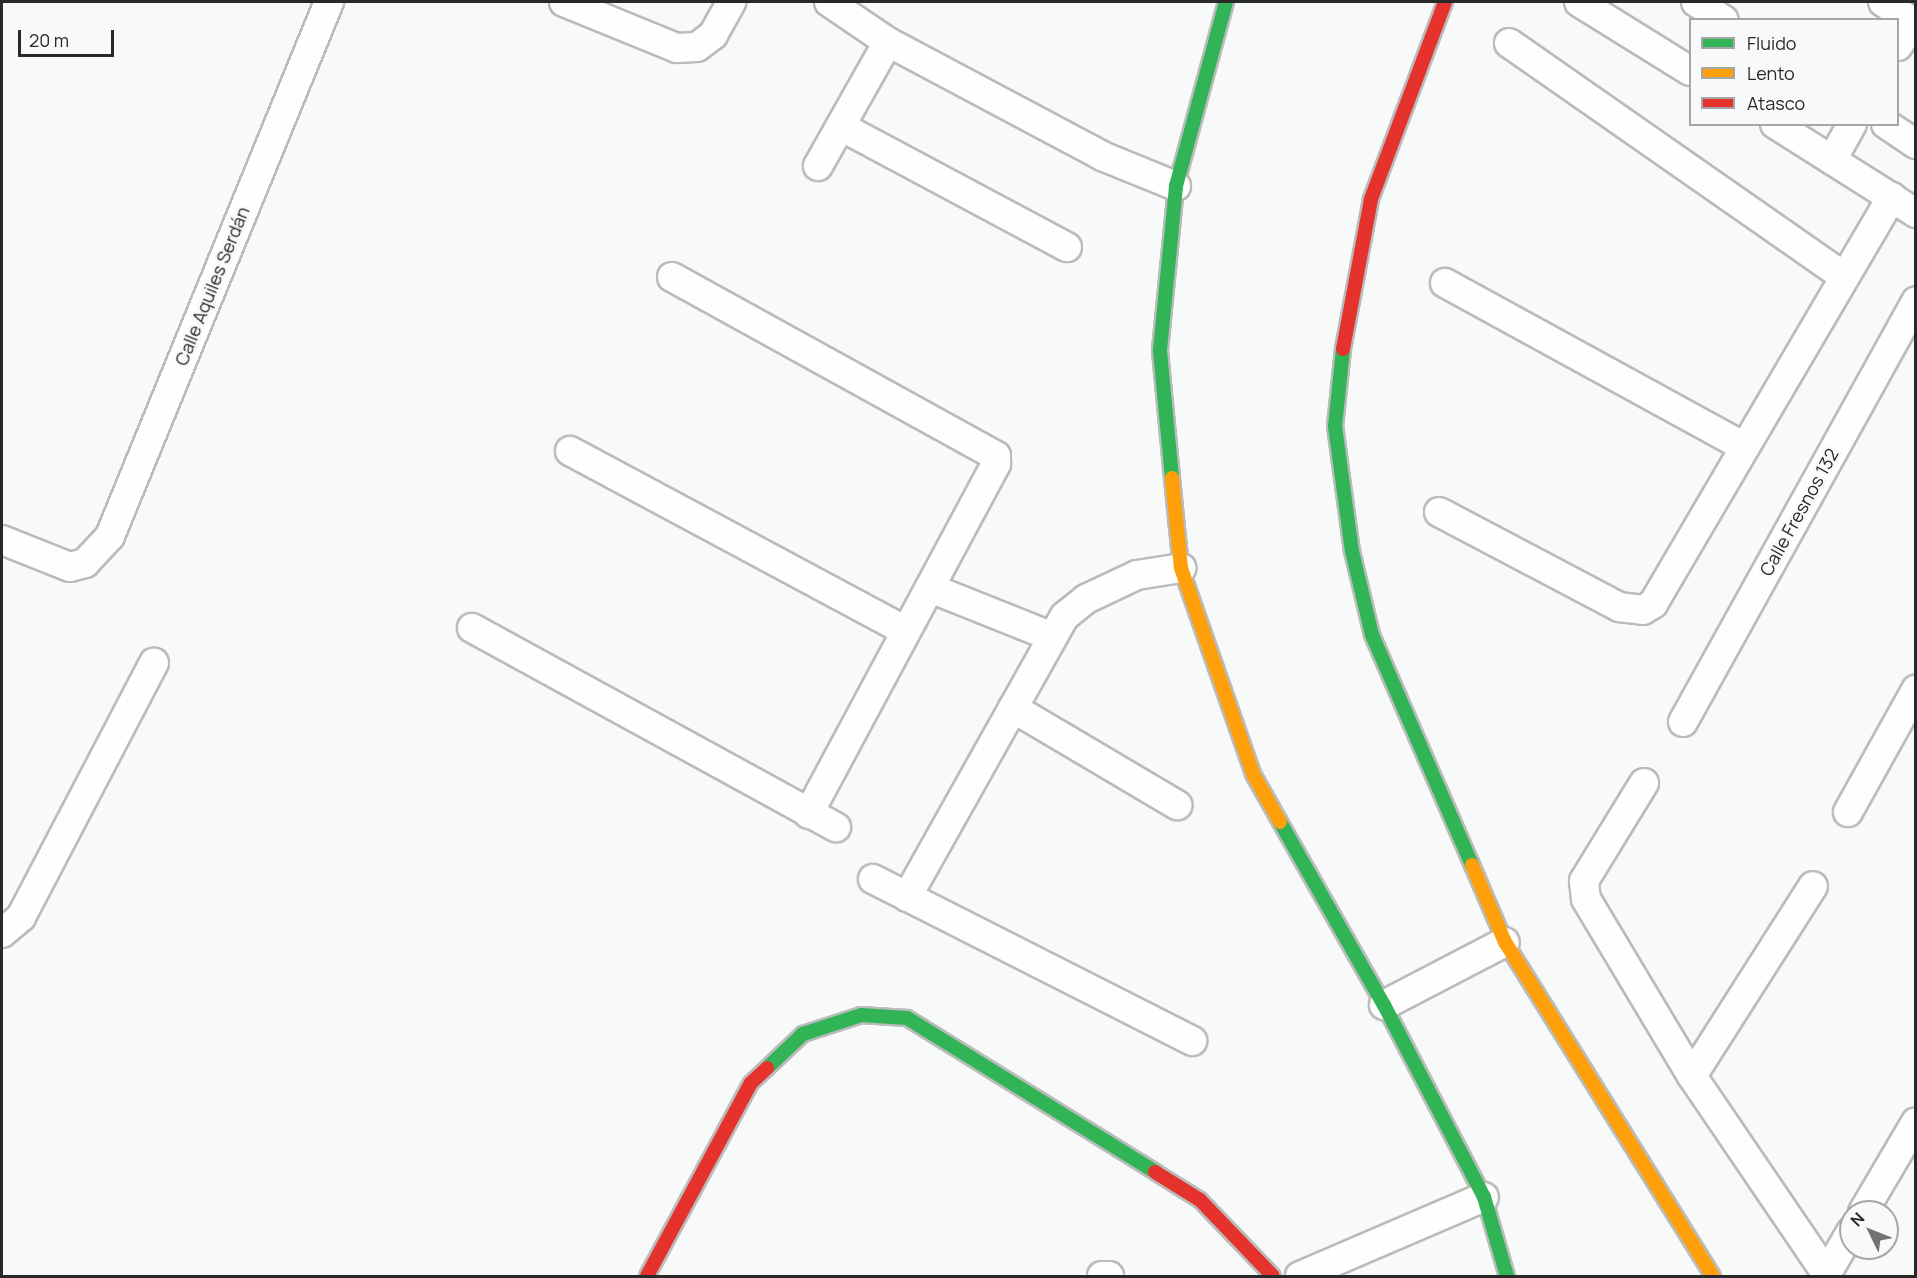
<!DOCTYPE html>
<html>
<head>
<meta charset="utf-8">
<style>
  body { margin:0 }
  #map { position:relative; width:1917px; height:1278px; overflow:hidden; background:#f8f9f9; font-family:Manrope,sans-serif }
  div>[style] { position:absolute }
  .roads { filter:drop-shadow(2px 0 #babbbb) drop-shadow(-2px 0 #babbbb) drop-shadow(0 2px #babbbb) drop-shadow(0 -2px #babbbb) }
  .street>* { height:28px; margin:-14px; padding:0 14px; transform-origin:14px; border-radius:14px; background:#fefefe }
  .fast>* { height:14px; margin:-7px; padding:0 7px; transform-origin:7px; border-radius:7px; background:#30b455 }
  .slow>* { height:14px; margin:-7px; padding:0 7px; transform-origin:7px; border-radius:7px; background:#ff9f0a }
  .jam>* { height:14px; margin:-7px; padding:0 7px; transform-origin:7px; border-radius:7px; background:#e5322d }
  span { translate:-50% -50%; white-space:nowrap; text-align:center; line-height:1.15; -webkit-text-stroke:6px #f7f9fa; paint-order:stroke }
  .street-label { font-size:18px; color:#29292a }
  .frame { position:absolute; inset:0; border:3px solid #29292a; pointer-events:none }
  .legend { position:absolute; left:1689px; top:18px; width:210px; height:108px; box-sizing:border-box; background:#f7f9fa; border:2px solid #a5a6a7; margin:0; padding:8px 10px; list-style:none; font-size:18px; color:#29292a }
  .legend li { display:flex; align-items:center; gap:12px; height:30px }
  .legend b { width:30px; border:2px solid #a5a6a7 }
  .north { position:absolute; left:1839px; top:1200px; width:60px; height:60px; box-sizing:border-box; background:#f7f9fa; border:2px solid #a5a6a7; border-radius:50%; rotate:313deg; font-size:16px; font-weight:700; line-height:24px; text-align:center; color:#29292a }
  .north::after { content:''; display:block; margin:auto; width:21px; height:27px; background:#717272; clip-path:polygon(50% 0,100% 100%,50% 72%,0 100%) }
  .scale { position:absolute; left:18px; top:30px; width:96px; height:27px; box-sizing:border-box; border:3px solid #29292a; border-top:0; padding-left:8px; font-size:18px; line-height:21px; white-space:nowrap; color:#29292a; -webkit-text-stroke:4px #f7f9fa; paint-order:stroke }
</style>
</head>
<body>
<div id="map">
  <div class="roads">
    <div class="street">
      <div style="left:564px;top:2px;width:122px;rotate:22.2deg"></div>
      <div style="left:677px;top:48px;width:20px;rotate:-3deg"></div>
      <div style="left:697px;top:47px;width:20px;rotate:-37deg"></div>
      <div style="left:713px;top:35px;width:38px;rotate:-61deg"></div>
      <div style="left:829px;top:2px;width:71px;rotate:34.1deg"></div>
      <div style="left:888px;top:42px;width:242px;rotate:28deg"></div>
      <div style="left:1102px;top:156px;width:80px;rotate:22.1deg"></div>
      <div style="left:1579px;top:2px;width:131px;rotate:31.9deg"></div>
      <div style="left:1696px;top:2px;width:33px;rotate:33deg"></div>
      <div style="left:1883px;top:2px;width:36px;rotate:34deg"></div>
      <div style="left:1509px;top:43px;width:406px;rotate:34.9deg"></div>
      <div style="left:1898px;top:46px;width:32px;rotate:-56deg"></div>
      <div style="left:1775px;top:124px;width:167px;rotate:32.3deg"></div>
      <div style="left:1886px;top:124px;width:36px;rotate:34deg"></div>
      <div style="left:842px;top:127px;width:255px;rotate:28.1deg"></div>
      <div style="left:1832px;top:160px;width:41px;rotate:-60.9deg"></div>
      <div style="left:818px;top:166px;width:142px;rotate:-60.6deg"></div>
      <div style="left:672px;top:277px;width:370px;rotate:28.9deg"></div>
      <div style="left:996px;top:456px;width:8px;rotate:90deg"></div>
      <div style="left:996px;top:464px;width:397px;rotate:118.2deg"></div>
      <div style="left:1445px;top:283px;width:341px;rotate:28.7deg"></div>
      <div style="left:570px;top:451px;width:380px;rotate:28.2deg"></div>
      <div style="left:1439px;top:512px;width:204px;rotate:27.8deg"></div>
      <div style="left:1619px;top:607px;width:24px;rotate:7deg"></div>
      <div style="left:1643px;top:610px;width:12px;rotate:-31deg"></div>
      <div style="left:1653px;top:604px;width:472px;rotate:-59.6deg"></div>
      <div style="left:2px;top:540px;width:73px;rotate:21.7deg"></div>
      <div style="left:70px;top:567px;width:16px;rotate:-15deg"></div>
      <div style="left:85px;top:563px;width:37px;rotate:-47deg"></div>
      <div style="left:110px;top:536px;width:577px;rotate:-67.7deg"></div>
      <div style="left:930px;top:588px;width:129px;rotate:21.8deg"></div>
      <div style="left:472px;top:628px;width:415px;rotate:28.7deg"></div>
      <div style="left:1013px;top:708px;width:191px;rotate:30.6deg"></div>
      <div style="left:1683px;top:722px;width:481px;rotate:-61deg"></div>
      <div style="left:1644px;top:783px;width:115px;rotate:121.5deg"></div>
      <div style="left:1584px;top:881px;width:18px;rotate:84deg"></div>
      <div style="left:1586px;top:899px;width:206px;rotate:59.1deg"></div>
      <div style="left:1692px;top:1076px;width:242px;rotate:55.8deg"></div>
      <div style="left:1848px;top:812px;width:140px;rotate:-60.9deg"></div>
      <div style="left:873px;top:879px;width:358px;rotate:26.9deg"></div>
      <div style="left:907px;top:897px;width:322px;rotate:-60.7deg"></div>
      <div style="left:1065px;top:616px;width:27px;rotate:-39deg"></div>
      <div style="left:1086px;top:599px;width:56px;rotate:-25.2deg"></div>
      <div style="left:1137px;top:575px;width:45px;rotate:-9deg"></div>
      <div style="left:2px;top:933px;width:25px;rotate:-40deg"></div>
      <div style="left:21px;top:917px;width:287px;rotate:-62.4deg"></div>
      <div style="left:1384px;top:1005px;width:136px;rotate:-27.5deg"></div>
      <div style="left:1692px;top:1076px;width:225px;rotate:-57.5deg"></div>
      <div style="left:1863px;top:1212px;width:104px;rotate:-59.5deg"></div>
      <div style="left:1827px;top:1273px;width:48px;rotate:-59.7deg"></div>
      <div style="left:1102px;top:1276px;width:7px"></div>
      <div style="left:1300px;top:1276px;width:200px;rotate:-23.2deg"></div>
    </div>
    <div class="fast">
      <div style="left:1343px;top:349px;width:77px;rotate:95.9deg"></div>
      <div style="left:1335px;top:426px;width:126px;rotate:82.3deg"></div>
      <div style="left:1352px;top:551px;width:86px;rotate:76.6deg"></div>
      <div style="left:1372px;top:635px;width:251px;rotate:66.5deg"></div>
      <div style="left:1172px;top:478px;width:129px;rotate:-95.4deg"></div>
      <div style="left:1160px;top:350px;width:165px;rotate:-84.4deg"></div>
      <div style="left:1176px;top:186px;width:191px;rotate:-74.8deg"></div>
      <div style="left:1280px;top:822px;width:210px;rotate:60.4deg"></div>
      <div style="left:1384px;top:1005px;width:216px;rotate:62.5deg"></div>
      <div style="left:1484px;top:1197px;width:82px;rotate:73.8deg"></div>
      <div style="left:767px;top:1068px;width:50px;rotate:-43.4deg"></div>
      <div style="left:803px;top:1034px;width:61px;rotate:-18.1deg"></div>
      <div style="left:861px;top:1015px;width:46px;rotate:3.7deg"></div>
      <div style="left:907px;top:1018px;width:292px;rotate:31.8deg"></div>
    </div>
    <div class="slow">
      <div style="left:1172px;top:478px;width:90px;rotate:84.3deg"></div>
      <div style="left:1181px;top:568px;width:218px;rotate:70.7deg"></div>
      <div style="left:1253px;top:774px;width:55px;rotate:60.6deg"></div>
      <div style="left:1472px;top:865px;width:84px;rotate:66.8deg"></div>
      <div style="left:1505px;top:942px;width:393px;rotate:58.1deg"></div>
    </div>
    <div class="jam">
      <div style="left:1343px;top:349px;width:153px;rotate:-79.4deg"></div>
      <div style="left:1371px;top:199px;width:210px;rotate:-69.4deg"></div>
      <div style="left:1155px;top:1172px;width:53px;rotate:31.9deg"></div>
      <div style="left:1200px;top:1200px;width:105px;rotate:46.2deg"></div>
      <div style="left:647px;top:1276px;width:219px;rotate:-61.7deg"></div>
      <div style="left:751px;top:1083px;width:22px;rotate:-43deg"></div>
    </div>
  </div>
  <div class="street-label">
    <span style="left:212px;top:286px;rotate:-68deg">Calle Aquiles Serdán</span>
    <span style="left:1799px;top:512px;rotate:-61deg">Calle Fresnos 132</span>
  </div>
  <div class="frame"></div>
  <ul class="legend">
  <li><b style="height:8px;background:#30b455"></b>Fluido</li>
  <li><b style="height:8px;background:#ff9f0a"></b>Lento</li>
  <li><b style="height:8px;background:#e5322d"></b>Atasco</li>
  </ul>
  <div class="north">N</div>
  <div class="scale">20 m</div>
</div>
</body>
</html>
